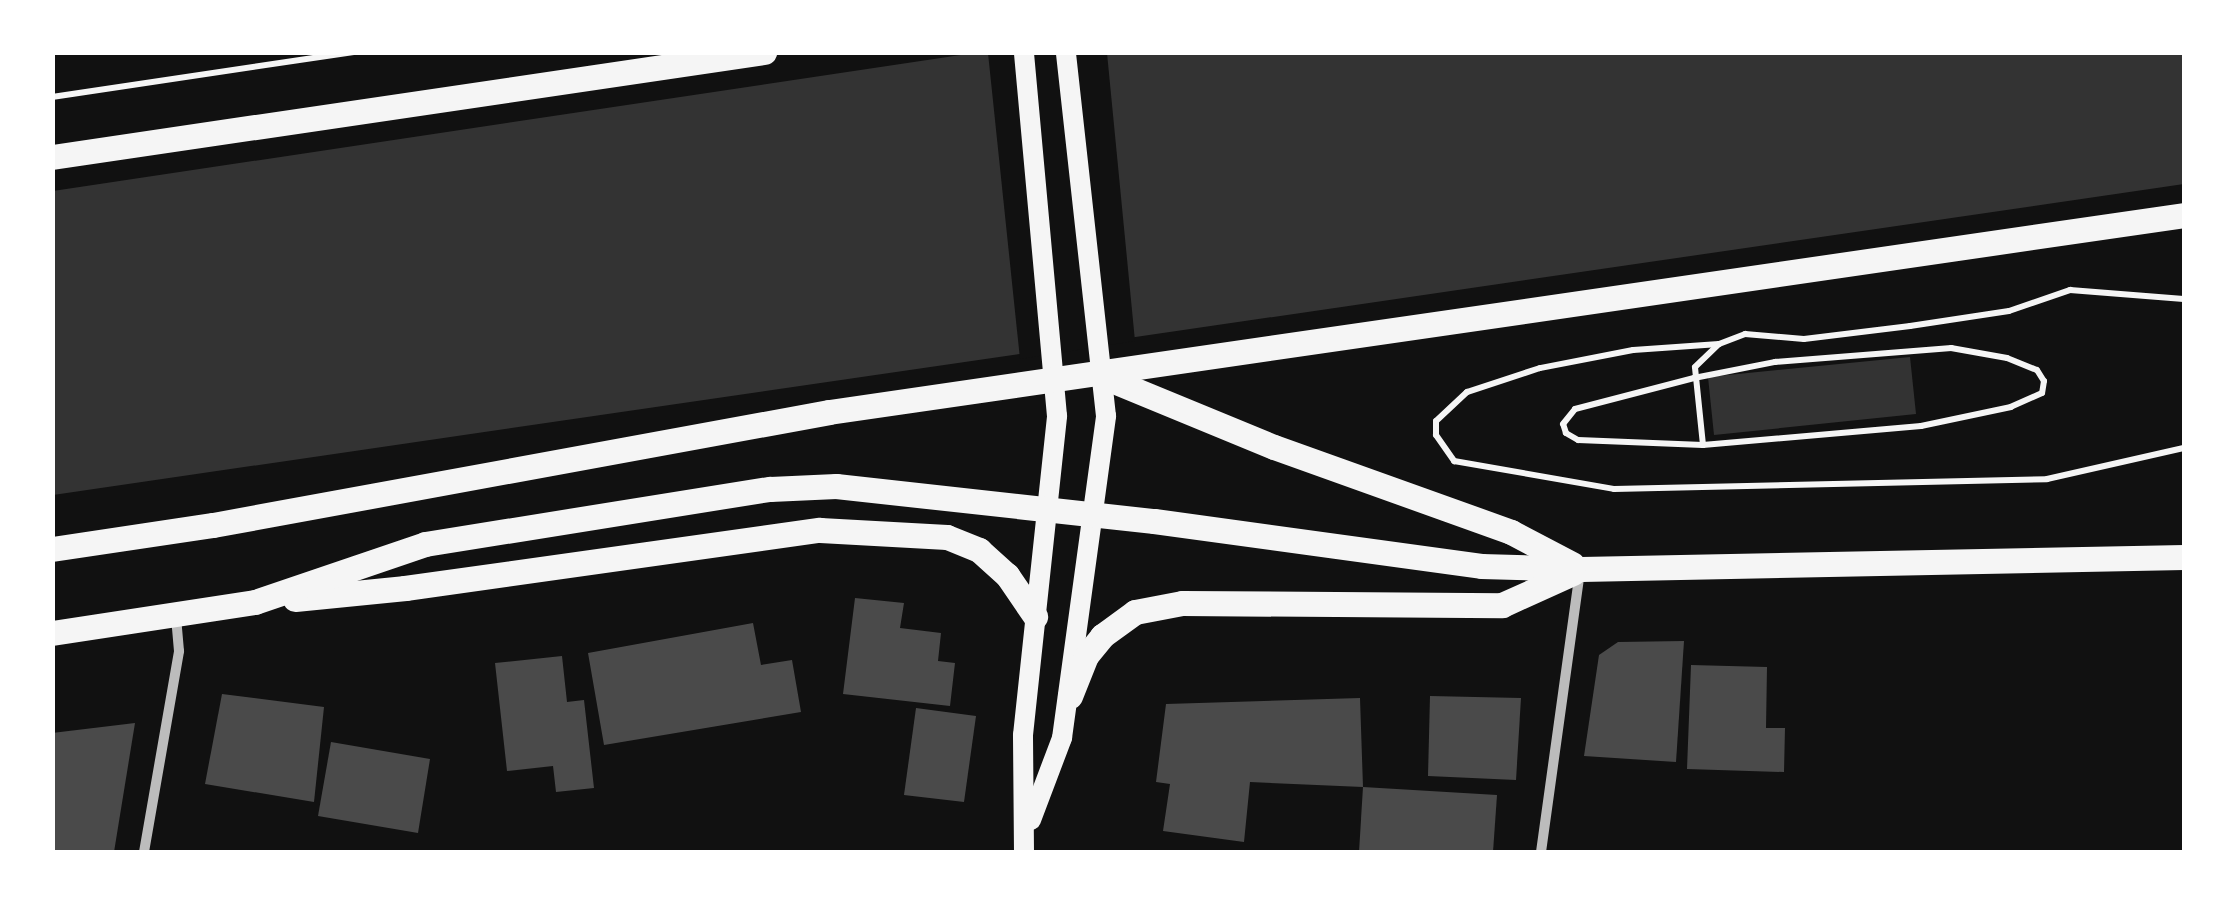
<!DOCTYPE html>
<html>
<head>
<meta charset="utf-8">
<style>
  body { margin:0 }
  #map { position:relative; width:2237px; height:905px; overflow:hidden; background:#111; font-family:Karla,sans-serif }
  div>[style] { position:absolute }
  .water>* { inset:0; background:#333 }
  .pier>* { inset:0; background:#111 }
  .building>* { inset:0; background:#4a4a4a }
  .path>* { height:6px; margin:-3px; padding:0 3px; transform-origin:3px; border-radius:3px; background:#f5f5f5 }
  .minor>* { height:10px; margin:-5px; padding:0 5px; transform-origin:5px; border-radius:5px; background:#bcbcbc }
  .secondary>* { height:20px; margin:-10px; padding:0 10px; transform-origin:10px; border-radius:10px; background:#f5f5f5 }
  .primary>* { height:25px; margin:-12.5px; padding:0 12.5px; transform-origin:12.5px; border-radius:12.5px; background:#f5f5f5 }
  span { translate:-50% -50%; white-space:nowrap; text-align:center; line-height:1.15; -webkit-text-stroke:8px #fff; paint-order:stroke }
  .frame { position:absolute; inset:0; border:55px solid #fff; pointer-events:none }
</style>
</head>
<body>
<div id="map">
  <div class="water">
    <div style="clip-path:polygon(974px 53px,2184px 53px,2184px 184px,53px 495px,53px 191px)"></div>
    <div style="clip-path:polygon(1910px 357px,1916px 414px,1714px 435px,1708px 377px)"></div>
  </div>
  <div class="pier">
    <div style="clip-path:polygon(988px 53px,1107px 53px,1135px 341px,1020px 359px)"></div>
  </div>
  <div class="building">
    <div style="clip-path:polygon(855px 598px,904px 603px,900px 628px,941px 633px,938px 661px,955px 663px,950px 706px,843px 694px)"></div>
    <div style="clip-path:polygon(753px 623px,761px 665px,792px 660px,801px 712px,604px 745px,588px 653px)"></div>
    <div style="clip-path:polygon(1684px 641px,1676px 762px,1584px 756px,1599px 655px,1618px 642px)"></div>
    <div style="clip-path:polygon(562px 656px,567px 702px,584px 700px,594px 788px,556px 792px,553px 766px,507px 771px,495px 663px)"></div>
    <div style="clip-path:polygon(1691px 665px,1767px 667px,1766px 728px,1785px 728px,1784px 772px,1687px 769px)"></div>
    <div style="clip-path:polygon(222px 694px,324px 707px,314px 802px,205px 784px)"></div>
    <div style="clip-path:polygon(1430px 696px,1521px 698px,1516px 780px,1428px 776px)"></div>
    <div style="clip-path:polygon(1360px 698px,1363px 787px,1250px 782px,1244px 842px,1163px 831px,1170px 784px,1156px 782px,1166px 704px)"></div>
    <div style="clip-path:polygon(916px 708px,976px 716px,964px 802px,904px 795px)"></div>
    <div style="clip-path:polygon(135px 723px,114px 852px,52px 852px,52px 733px)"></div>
    <div style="clip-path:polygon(331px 742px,430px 759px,418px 833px,318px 816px)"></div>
    <div style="clip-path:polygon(1363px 787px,1497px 795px,1493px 852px,1359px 852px)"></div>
  </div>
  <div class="path">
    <div style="left:52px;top:97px;width:305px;rotate:-8.5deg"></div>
    <div style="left:1719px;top:344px;width:86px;rotate:176deg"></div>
    <div style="left:1633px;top:350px;width:95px;rotate:169deg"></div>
    <div style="left:1540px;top:368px;width:77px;rotate:161.8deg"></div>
    <div style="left:1467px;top:392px;width:42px;rotate:136.9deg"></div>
    <div style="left:1436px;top:421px;width:14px;rotate:90deg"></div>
    <div style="left:1436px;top:435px;width:32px;rotate:55deg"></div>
    <div style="left:1454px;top:461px;width:162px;rotate:9.9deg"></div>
    <div style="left:1614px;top:489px;width:433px;rotate:-1.3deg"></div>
    <div style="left:2047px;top:479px;width:140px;rotate:-12.8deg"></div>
    <div style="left:1951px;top:348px;width:57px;rotate:10.1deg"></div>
    <div style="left:2007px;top:358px;width:32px;rotate:22deg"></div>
    <div style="left:2037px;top:370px;width:13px;rotate:58deg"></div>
    <div style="left:2044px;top:381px;width:12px;rotate:99deg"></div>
    <div style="left:2042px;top:393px;width:34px;rotate:156deg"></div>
    <div style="left:2011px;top:407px;width:92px;rotate:168.1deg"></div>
    <div style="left:1921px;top:426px;width:219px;rotate:175deg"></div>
    <div style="left:1703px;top:445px;width:125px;rotate:-177.7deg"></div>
    <div style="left:1578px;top:440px;width:14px;rotate:-150deg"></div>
    <div style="left:1566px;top:433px;width:9px;rotate:-108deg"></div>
    <div style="left:1563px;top:424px;width:19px;rotate:-51deg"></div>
    <div style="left:1575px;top:409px;width:123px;rotate:-14.6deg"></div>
    <div style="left:1694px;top:378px;width:83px;rotate:-11.2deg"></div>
    <div style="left:1775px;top:362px;width:177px;rotate:-4.5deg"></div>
    <div style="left:1703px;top:445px;width:78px;rotate:-95.9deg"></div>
    <div style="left:1695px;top:367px;width:33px;rotate:-44deg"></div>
    <div style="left:1719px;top:344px;width:28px;rotate:-21deg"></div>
    <div style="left:1745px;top:334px;width:59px;rotate:4.8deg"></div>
    <div style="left:1804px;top:339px;width:107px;rotate:-7deg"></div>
    <div style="left:1910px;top:326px;width:100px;rotate:-8.6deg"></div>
    <div style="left:2009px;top:311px;width:65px;rotate:-19deg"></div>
    <div style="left:2070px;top:290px;width:114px;rotate:4.5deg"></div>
  </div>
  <div class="minor">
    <div style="left:144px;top:852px;width:204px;rotate:-80.1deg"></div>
    <div style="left:179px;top:651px;width:34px;rotate:-95deg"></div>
    <div style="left:1541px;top:852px;width:284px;rotate:-82.1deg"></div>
  </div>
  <div class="secondary">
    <div style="left:1031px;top:820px;width:88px;rotate:-69.3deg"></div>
    <div style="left:1062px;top:738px;width:325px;rotate:-82.2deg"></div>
    <div style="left:1106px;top:416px;width:366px;rotate:-96.3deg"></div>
    <div style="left:1024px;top:852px;width:117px;rotate:-90.5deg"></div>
    <div style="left:1023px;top:735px;width:321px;rotate:-83.9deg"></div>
    <div style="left:1057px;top:416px;width:365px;rotate:-95.2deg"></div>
  </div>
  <div class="primary">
    <div style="left:52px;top:157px;width:720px;rotate:-8.39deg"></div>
    <div style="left:1099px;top:375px;width:189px;rotate:22.4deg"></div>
    <div style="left:1274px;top:447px;width:252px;rotate:19.7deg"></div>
    <div style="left:1511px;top:532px;width:69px;rotate:27.7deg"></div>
    <div style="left:52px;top:549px;width:163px;rotate:-8.5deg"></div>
    <div style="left:213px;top:525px;width:626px;rotate:-10.39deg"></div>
    <div style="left:829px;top:412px;width:1369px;rotate:-8.27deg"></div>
    <div style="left:295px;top:599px;width:111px;rotate:-5.7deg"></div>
    <div style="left:405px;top:588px;width:419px;rotate:-8deg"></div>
    <div style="left:820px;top:530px;width:127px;rotate:3.2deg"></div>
    <div style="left:947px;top:537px;width:35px;rotate:22deg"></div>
    <div style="left:979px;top:550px;width:38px;rotate:42deg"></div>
    <div style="left:1007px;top:575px;width:50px;rotate:55.7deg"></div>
    <div style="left:52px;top:633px;width:205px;rotate:-8.7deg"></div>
    <div style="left:255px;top:602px;width:180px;rotate:-18.8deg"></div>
    <div style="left:425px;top:544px;width:349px;rotate:-9.1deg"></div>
    <div style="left:770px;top:489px;width:66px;rotate:-2.6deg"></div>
    <div style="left:836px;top:486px;width:320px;rotate:6.3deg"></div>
    <div style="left:1154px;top:521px;width:330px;rotate:7.8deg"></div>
    <div style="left:1481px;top:566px;width:100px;rotate:1.7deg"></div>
    <div style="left:1581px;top:569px;width:603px;rotate:-1.14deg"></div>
    <div style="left:1070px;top:696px;width:43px;rotate:-68.2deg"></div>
    <div style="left:1086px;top:656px;width:26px;rotate:-51deg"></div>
    <div style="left:1102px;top:636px;width:41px;rotate:-36deg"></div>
    <div style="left:1135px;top:612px;width:48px;rotate:-10.8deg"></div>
    <div style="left:1182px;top:603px;width:320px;rotate:0.4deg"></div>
    <div style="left:1502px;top:605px;width:78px;rotate:-24.3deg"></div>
  </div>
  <div class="frame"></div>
</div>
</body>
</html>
